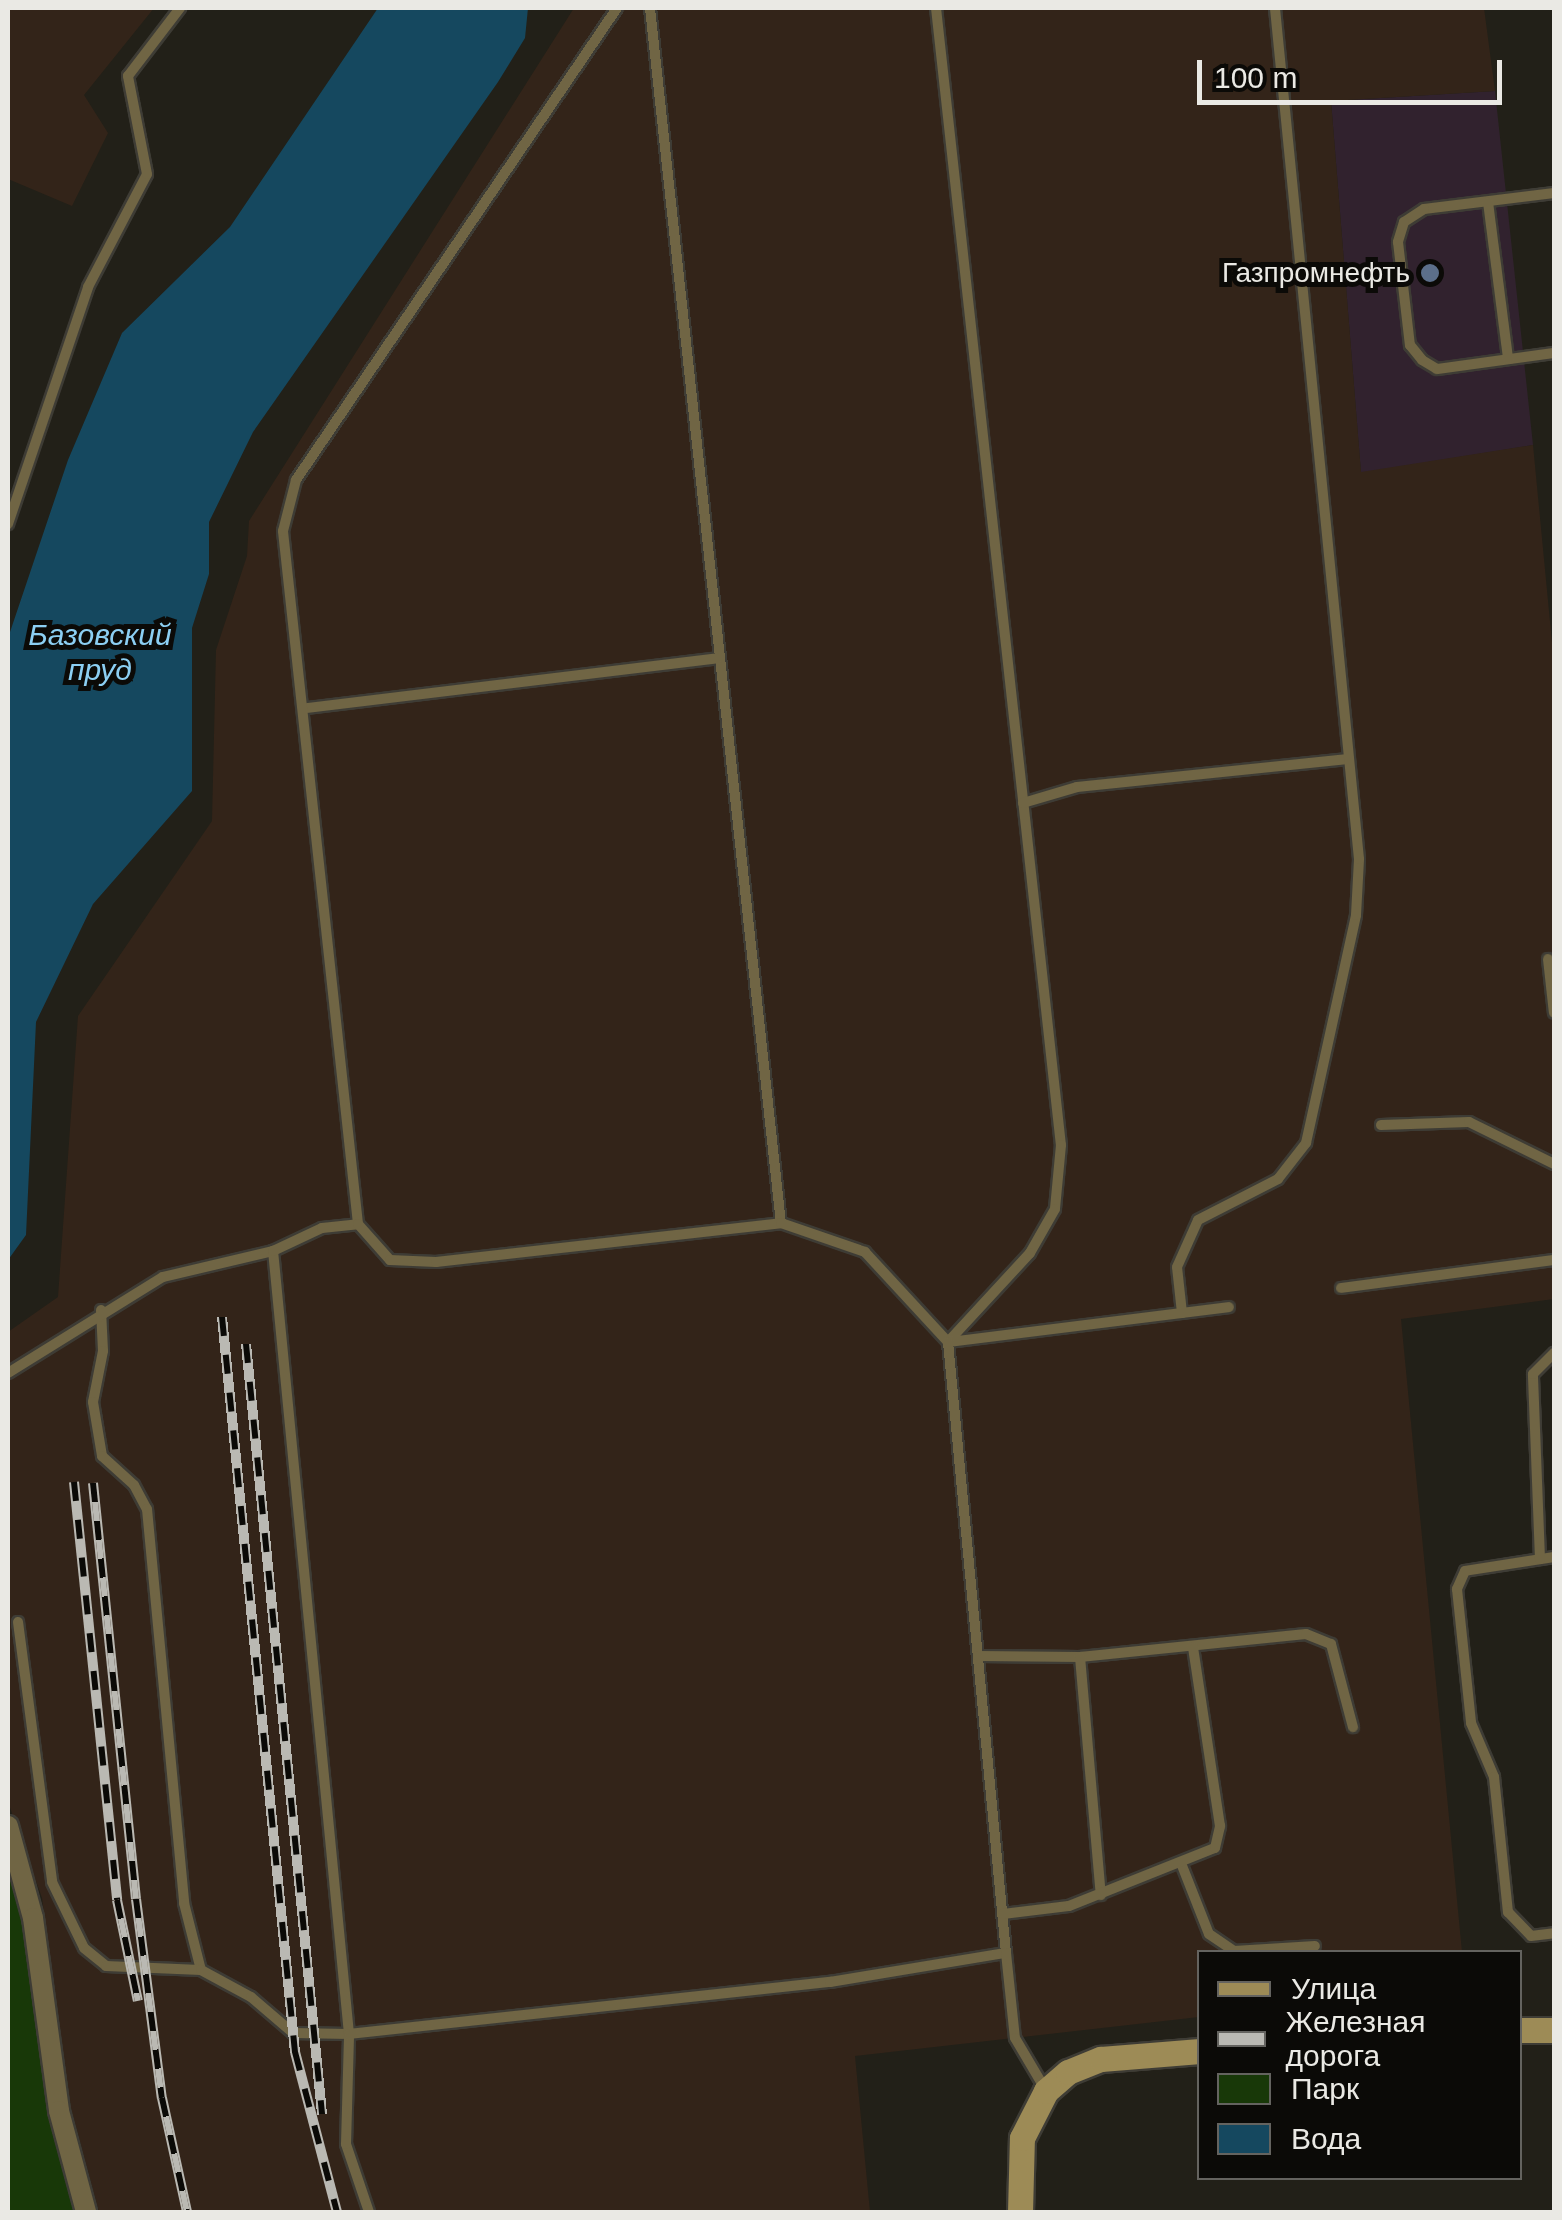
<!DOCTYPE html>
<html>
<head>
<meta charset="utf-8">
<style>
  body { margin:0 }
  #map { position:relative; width:1562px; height:2220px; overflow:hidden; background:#222018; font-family:Arial,sans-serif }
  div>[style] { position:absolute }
  .commercial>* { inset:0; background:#31222e }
  .industrial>* { inset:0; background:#332419 }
  .green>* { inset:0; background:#183808 }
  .water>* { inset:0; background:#15485f }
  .roads { filter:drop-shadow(2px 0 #3e3c35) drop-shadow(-2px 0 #3e3c35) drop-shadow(0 2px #3e3c35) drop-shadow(0 -2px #3e3c35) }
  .lane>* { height:10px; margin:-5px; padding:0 5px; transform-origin:5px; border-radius:5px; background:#706544 }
  .street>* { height:20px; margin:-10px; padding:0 10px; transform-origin:10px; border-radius:10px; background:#706544 }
  .secondary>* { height:25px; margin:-12.5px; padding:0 12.5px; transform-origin:12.5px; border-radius:12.5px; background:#9d8b56 }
  .rail>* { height:10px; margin-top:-5px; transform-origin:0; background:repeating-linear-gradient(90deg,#0b0a07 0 19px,#bab9b3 0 38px); box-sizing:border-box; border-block:2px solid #bab9b3 }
  .dots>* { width:28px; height:28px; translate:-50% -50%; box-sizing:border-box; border:5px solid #0b0a07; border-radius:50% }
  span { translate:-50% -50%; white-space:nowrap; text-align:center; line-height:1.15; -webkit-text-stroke:10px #0b0a07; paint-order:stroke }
  .poi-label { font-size:28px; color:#eae9e4 }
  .right { translate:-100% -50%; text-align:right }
  .water-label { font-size:30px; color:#8ccff3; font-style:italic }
  .frame { position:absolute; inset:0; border:10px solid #eae9e4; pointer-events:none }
  .legend { position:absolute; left:1197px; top:1950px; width:325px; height:230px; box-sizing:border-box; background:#0b0a07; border:2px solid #64635f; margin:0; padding:12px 18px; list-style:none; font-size:30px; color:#eae9e4 }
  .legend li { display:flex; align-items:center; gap:20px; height:50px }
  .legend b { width:50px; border:2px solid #64635f }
  .scale { position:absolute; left:1197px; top:60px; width:305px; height:45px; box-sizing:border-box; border:5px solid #eae9e4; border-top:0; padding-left:12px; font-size:30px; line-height:35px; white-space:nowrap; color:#eae9e4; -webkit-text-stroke:8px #0b0a07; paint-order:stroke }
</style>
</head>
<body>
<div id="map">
  <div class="commercial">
    <div style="clip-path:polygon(1495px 91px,1533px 445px,1361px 473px,1331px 101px)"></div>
  </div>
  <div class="industrial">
    <div style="clip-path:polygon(8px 8px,154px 8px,84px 95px,108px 133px,72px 206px,8px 179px)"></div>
    <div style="clip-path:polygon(574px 8px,1484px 8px,1495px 91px,1331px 101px,1361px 472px,1533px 445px,1554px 663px,1554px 1299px,1401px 1319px,1462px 1952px,1200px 1952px,1199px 2017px,855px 2056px,870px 2212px,99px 2212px,71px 2108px,42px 1898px,8px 1802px,8px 1332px,58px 1297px,78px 1016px,212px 821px,216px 650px,247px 556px,249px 521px)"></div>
  </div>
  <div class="green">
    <div style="clip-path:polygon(8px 1835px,90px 2212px,8px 2212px)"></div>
  </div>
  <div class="water">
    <div style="clip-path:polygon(378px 8px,528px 8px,525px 38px,498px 82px,253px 432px,209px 522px,209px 574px,192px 628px,192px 791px,93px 904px,36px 1022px,26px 1235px,8px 1260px,8px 638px,68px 460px,122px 333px,230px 227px)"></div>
  </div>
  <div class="roads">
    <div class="lane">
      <div style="left:650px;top:8px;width:1222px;rotate:83.85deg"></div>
      <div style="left:936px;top:8px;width:1144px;rotate:83.73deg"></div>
      <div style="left:1061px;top:1145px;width:64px;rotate:95.4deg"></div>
      <div style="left:1055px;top:1209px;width:51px;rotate:119.6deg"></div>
      <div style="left:1030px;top:1253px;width:121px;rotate:132.7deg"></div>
      <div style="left:1554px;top:193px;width:131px;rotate:173deg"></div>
      <div style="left:1424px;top:209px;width:24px;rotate:147deg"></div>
      <div style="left:1404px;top:222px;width:21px;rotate:107deg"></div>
      <div style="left:1398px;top:242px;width:104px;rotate:83.4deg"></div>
      <div style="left:1410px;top:345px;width:19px;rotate:51deg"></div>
      <div style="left:1422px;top:360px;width:17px;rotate:31deg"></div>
      <div style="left:1437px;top:369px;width:118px;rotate:-7.8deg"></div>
      <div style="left:1488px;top:202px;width:158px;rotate:82.7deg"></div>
      <div style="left:8px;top:524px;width:250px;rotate:-71.3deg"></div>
      <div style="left:88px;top:287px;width:127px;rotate:-62.4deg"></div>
      <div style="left:147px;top:174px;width:100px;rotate:-101deg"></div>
      <div style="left:128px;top:76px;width:86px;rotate:-52.6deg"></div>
      <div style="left:307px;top:708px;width:415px;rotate:-6.9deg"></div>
      <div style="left:1023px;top:803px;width:56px;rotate:-16.5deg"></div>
      <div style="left:1077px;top:787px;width:270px;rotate:-5.9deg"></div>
      <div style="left:1548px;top:959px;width:54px;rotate:83.7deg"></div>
      <div style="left:1381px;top:1125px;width:88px;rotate:-2deg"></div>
      <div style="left:1469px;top:1122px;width:95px;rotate:26.3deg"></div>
      <div style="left:358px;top:1224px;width:697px;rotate:-96.18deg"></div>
      <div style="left:283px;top:531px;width:53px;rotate:-75.7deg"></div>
      <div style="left:296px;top:480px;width:571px;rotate:-55.78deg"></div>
      <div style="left:1341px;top:1288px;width:215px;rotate:-7.5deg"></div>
      <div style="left:101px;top:1310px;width:41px;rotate:87.2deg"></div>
      <div style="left:103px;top:1351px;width:52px;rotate:101.1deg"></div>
      <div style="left:93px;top:1402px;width:55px;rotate:80.5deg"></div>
      <div style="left:102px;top:1456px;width:43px;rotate:42.2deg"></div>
      <div style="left:134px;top:1485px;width:27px;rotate:62deg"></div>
      <div style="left:147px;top:1509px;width:396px;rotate:84.6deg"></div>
      <div style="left:184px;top:1903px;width:69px;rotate:75.8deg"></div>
      <div style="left:1182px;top:1313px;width:46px;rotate:-96.2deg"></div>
      <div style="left:1177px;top:1267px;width:51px;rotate:-65.9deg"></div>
      <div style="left:1198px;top:1220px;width:90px;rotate:-27.1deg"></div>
      <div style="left:1278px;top:1179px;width:46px;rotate:-52.1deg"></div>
      <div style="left:1306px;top:1143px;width:233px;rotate:-77.6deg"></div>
      <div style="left:1356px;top:915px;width:56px;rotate:-86.9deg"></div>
      <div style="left:1359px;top:859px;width:855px;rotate:-95.64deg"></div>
      <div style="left:949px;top:1342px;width:282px;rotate:-7.1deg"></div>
      <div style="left:8px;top:1373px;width:182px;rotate:-31.8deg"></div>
      <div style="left:163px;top:1277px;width:113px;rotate:-13.3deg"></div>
      <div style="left:1554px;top:1557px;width:90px;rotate:171.1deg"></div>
      <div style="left:1465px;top:1571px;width:20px;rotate:114deg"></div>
      <div style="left:1457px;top:1589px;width:135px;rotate:84deg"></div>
      <div style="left:1471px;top:1723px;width:59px;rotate:66.9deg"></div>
      <div style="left:1494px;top:1777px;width:136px;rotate:84.1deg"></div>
      <div style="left:1508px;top:1912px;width:33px;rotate:46deg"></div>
      <div style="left:1531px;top:1936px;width:23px;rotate:-7deg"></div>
      <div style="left:1540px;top:1559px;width:185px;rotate:-92.2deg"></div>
      <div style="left:1533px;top:1374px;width:30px;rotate:-45deg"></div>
      <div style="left:18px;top:1622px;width:262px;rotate:82.5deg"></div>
      <div style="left:52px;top:1882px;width:73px;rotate:64.1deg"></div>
      <div style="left:84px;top:1948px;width:28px;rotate:39deg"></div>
      <div style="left:106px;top:1966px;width:95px;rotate:2.4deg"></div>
      <div style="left:201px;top:1970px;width:57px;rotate:28.4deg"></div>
      <div style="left:251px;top:1997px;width:55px;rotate:40.6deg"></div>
      <div style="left:293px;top:2033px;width:56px;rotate:1deg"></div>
      <div style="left:349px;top:2034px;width:787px;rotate:-95.54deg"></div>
      <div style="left:273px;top:1251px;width:54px;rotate:-25.1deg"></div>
      <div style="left:322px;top:1228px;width:36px;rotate:-6deg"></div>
      <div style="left:358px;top:1224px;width:48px;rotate:48.4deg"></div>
      <div style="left:390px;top:1260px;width:46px;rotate:2.5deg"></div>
      <div style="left:436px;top:1262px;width:347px;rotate:-6.4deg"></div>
      <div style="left:781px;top:1223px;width:89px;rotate:19deg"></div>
      <div style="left:865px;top:1252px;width:122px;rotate:47.3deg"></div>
      <div style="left:948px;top:1342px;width:614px;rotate:84.58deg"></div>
      <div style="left:978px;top:1656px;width:102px;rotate:0.6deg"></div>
      <div style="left:1080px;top:1657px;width:227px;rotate:-5.8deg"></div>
      <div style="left:1306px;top:1634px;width:27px;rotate:22deg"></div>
      <div style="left:1331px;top:1644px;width:86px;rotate:75.2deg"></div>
      <div style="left:1080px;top:1657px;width:239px;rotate:85deg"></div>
      <div style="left:1181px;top:1863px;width:76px;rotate:68.5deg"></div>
      <div style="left:1209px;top:1934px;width:30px;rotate:34deg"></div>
      <div style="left:1234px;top:1951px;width:81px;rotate:-3.5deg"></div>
      <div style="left:1003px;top:1914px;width:66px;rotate:-6.9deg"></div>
      <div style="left:1069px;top:1906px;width:157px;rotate:-21.7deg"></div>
      <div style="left:1215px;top:1848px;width:23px;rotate:-77deg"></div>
      <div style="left:1220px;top:1826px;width:181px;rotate:-98.6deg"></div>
      <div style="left:369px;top:2212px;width:72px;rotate:-108.7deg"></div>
      <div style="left:346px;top:2144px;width:110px;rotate:-88.4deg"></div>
      <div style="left:349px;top:2034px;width:484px;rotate:-6.2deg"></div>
      <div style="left:830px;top:1982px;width:178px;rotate:-9.4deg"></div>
      <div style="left:1006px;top:1953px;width:85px;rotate:84deg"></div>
      <div style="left:1015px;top:2038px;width:59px;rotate:59.5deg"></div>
    </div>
    <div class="street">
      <div style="left:8px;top:1826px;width:95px;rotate:74.8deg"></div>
      <div style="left:33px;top:1918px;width:195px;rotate:82.3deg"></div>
      <div style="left:59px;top:2111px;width:105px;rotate:75deg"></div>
    </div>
    <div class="secondary">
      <div style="left:1520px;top:2030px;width:34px"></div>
      <div style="left:1020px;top:2212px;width:74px;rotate:-88.5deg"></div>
      <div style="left:1022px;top:2138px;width:53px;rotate:-62.9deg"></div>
      <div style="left:1046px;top:2091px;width:29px;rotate:-41deg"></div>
      <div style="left:1068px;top:2072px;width:35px;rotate:-22deg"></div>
      <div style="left:1101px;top:2059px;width:99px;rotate:-4.6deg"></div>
    </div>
  </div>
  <div class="rail">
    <div style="left:222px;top:1317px;width:739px;rotate:84.33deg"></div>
    <div style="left:295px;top:2052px;width:165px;rotate:75.3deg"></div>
    <div style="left:246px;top:1344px;width:774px;rotate:84.36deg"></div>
    <div style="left:74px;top:1482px;width:420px;rotate:84.1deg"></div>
    <div style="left:117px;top:1900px;width:103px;rotate:78.3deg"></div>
    <div style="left:93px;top:1483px;width:418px;rotate:84.1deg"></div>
    <div style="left:136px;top:1899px;width:201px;rotate:82.6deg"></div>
    <div style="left:162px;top:2098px;width:117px;rotate:77.6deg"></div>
  </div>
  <div class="dots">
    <div style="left:1430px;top:273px;background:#5c6f8a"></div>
  </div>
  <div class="poi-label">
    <span class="right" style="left:1410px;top:273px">Газпромнефть</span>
  </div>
  <div class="water-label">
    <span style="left:100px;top:652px">Базовский<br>пруд</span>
  </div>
  <div class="frame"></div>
  <ul class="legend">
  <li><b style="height:12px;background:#9d8b56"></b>Улица</li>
  <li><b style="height:12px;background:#bab9b3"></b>Железная дорога</li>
  <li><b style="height:28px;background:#183808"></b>Парк</li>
  <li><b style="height:28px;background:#15485f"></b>Вода</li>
  </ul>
  <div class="scale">100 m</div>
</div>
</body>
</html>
